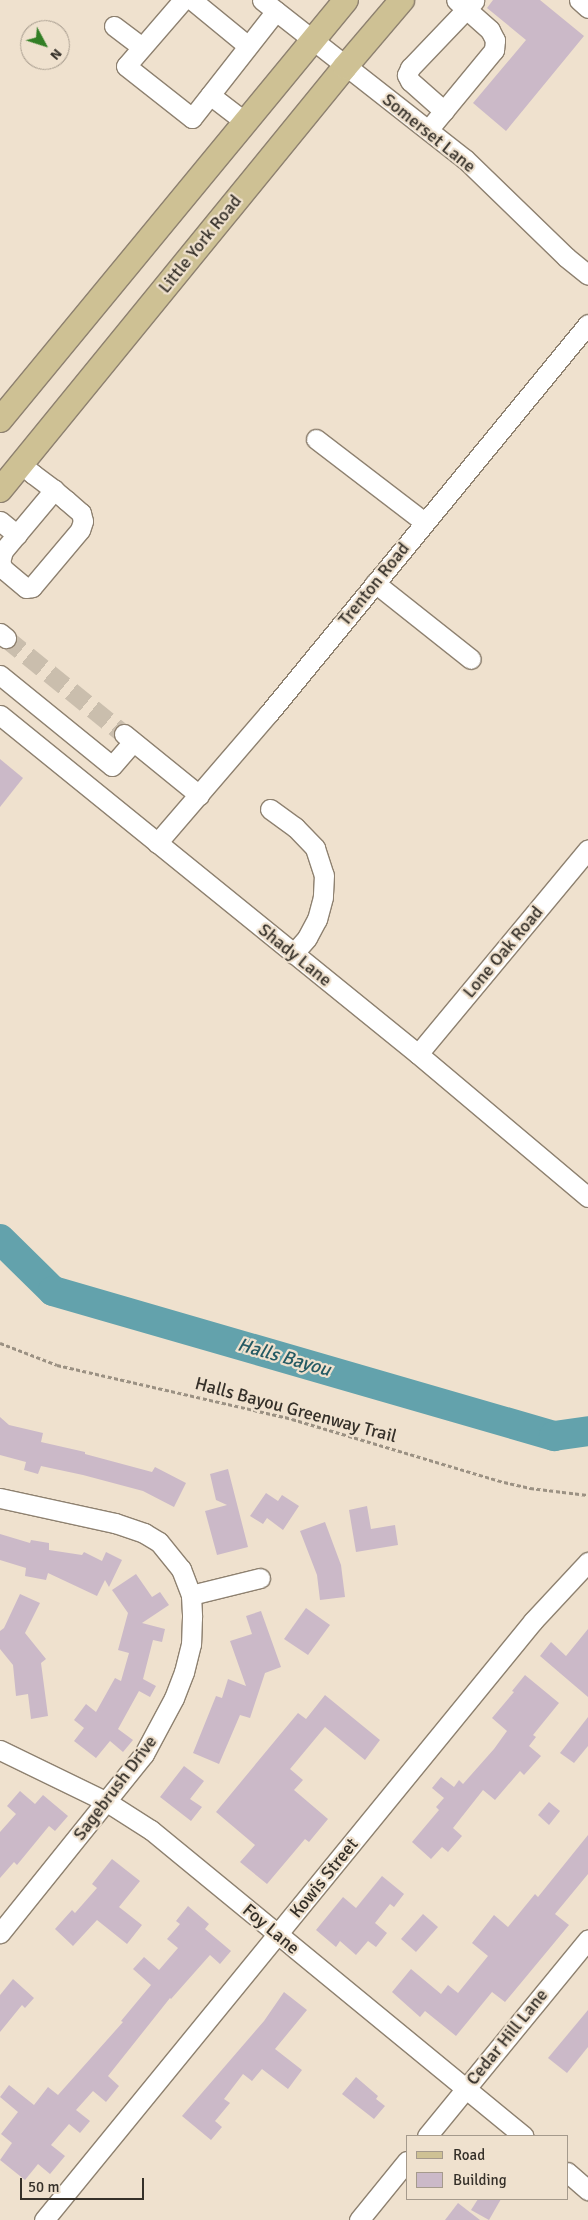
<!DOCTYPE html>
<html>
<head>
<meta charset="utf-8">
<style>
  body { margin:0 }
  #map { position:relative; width:588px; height:2220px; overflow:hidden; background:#efe1ce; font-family:Signika,sans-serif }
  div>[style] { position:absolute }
  .river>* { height:30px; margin:-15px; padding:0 15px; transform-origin:15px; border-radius:15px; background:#63a2ac }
  .building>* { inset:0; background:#cbb9c8 }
  .minor-tunnel>* { height:19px; margin-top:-9.5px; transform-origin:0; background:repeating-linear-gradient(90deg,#cabead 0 19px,transparent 0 28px) }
  .path>* { height:3px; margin-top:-1.5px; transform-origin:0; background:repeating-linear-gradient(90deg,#9b9183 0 4px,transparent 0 6.5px) }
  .roads { filter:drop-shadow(1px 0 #8e8170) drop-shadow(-1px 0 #8e8170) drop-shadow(0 1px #8e8170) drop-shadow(0 -1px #8e8170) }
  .minor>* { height:19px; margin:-9.5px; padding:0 9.5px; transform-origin:9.5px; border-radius:9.5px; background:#fff }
  .major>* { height:24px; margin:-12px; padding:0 12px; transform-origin:12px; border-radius:12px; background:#cec194 }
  span { translate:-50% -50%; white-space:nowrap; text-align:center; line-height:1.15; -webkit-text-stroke:4.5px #efe1ce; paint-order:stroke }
  .street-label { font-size:18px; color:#353029 }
  .water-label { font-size:19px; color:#245a63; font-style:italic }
  .legend { position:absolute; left:406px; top:2135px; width:162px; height:65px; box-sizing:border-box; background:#efe1ce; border:1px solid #a59a8c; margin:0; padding:6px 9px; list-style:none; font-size:15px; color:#353029 }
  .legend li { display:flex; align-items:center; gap:10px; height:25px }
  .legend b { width:25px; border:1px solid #a59a8c }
  .north { position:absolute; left:20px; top:20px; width:50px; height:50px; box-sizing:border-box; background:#efe1ce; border:1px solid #a59a8c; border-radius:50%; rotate:130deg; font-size:14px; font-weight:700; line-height:20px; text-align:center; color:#353029 }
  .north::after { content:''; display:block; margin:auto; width:18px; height:22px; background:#327e25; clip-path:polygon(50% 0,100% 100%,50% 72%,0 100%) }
  .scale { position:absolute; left:20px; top:2178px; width:124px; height:22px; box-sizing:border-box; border:2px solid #353029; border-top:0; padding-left:6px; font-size:15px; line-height:18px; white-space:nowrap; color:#353029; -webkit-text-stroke:4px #efe1ce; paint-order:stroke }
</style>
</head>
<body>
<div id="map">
  <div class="river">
    <div style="left:0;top:1239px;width:74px;rotate:44.5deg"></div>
    <div style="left:53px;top:1291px;width:522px;rotate:16.14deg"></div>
    <div style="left:554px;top:1436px;width:34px;rotate:-8deg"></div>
  </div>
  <div class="building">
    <div style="clip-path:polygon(493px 0,540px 0,584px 36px,506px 131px,473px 103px,526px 40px,487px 8px)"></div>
    <div style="clip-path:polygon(0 759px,23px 778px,0 807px)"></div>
    <div style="clip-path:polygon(0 1417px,9px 1425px,43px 1433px,41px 1442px,85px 1452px,85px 1454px,152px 1472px,155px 1467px,186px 1483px,174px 1507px,143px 1491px,83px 1475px,41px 1466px,38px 1474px,24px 1470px,26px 1462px,0 1455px)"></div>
    <div style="clip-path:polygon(228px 1469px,248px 1547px,217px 1555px,205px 1511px,227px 1505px,216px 1500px,210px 1474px)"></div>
    <div style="clip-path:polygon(266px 1493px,278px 1501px,282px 1495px,299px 1506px,283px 1530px,267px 1518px,263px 1524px,250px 1516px)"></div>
    <div style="clip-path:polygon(367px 1506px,371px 1529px,395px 1525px,398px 1545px,356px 1552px,349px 1510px)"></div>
    <div style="clip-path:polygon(325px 1522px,341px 1565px,345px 1597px,320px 1600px,317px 1575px,300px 1531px)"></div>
    <div style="clip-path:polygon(0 1534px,30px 1543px,31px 1540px,49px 1543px,49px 1550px,82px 1555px,84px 1552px,102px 1561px,106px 1552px,122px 1560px,109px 1587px,105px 1580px,97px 1596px,48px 1573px,46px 1580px,25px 1576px,26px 1568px,0 1560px)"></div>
    <div style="clip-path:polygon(136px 1574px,152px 1597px,160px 1592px,169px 1605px,142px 1623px,165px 1629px,162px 1642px,153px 1640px,143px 1679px,156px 1686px,150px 1697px,139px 1691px,118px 1729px,133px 1740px,123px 1752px,110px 1741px,96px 1758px,74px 1741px,84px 1728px,74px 1720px,86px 1704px,96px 1712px,115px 1678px,121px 1681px,129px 1653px,118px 1650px,128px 1613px,112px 1590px)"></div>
    <div style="clip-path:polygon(20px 1594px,40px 1603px,25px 1633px,46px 1659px,41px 1663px,48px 1716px,31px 1719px,28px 1694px,16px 1696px,13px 1665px,0 1649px,0 1631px,4px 1628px)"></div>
    <div style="clip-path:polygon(306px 1608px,330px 1625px,308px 1655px,284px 1639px)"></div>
    <div style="clip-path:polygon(261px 1611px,281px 1667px,265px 1673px,250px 1718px,240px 1715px,219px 1764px,193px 1753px,216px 1696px,222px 1698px,228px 1679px,246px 1686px,230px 1641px,252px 1634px,246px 1616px)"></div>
    <div style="clip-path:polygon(588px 1629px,588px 1697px,540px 1656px,551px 1642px,566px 1656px)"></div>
    <div style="clip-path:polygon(525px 1675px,559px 1703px,533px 1735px,536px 1737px,529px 1746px,541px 1756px,524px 1775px,520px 1771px,495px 1800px,483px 1790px,453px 1828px,462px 1836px,448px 1852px,442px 1847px,431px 1859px,412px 1842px,439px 1810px,436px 1807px,444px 1798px,432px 1788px,441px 1777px,454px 1787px,459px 1780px,463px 1784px,494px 1749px,507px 1731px,492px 1718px,514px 1692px,512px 1691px)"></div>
    <div style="clip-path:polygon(325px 1695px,380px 1740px,365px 1760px,325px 1727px,290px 1769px,303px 1780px,294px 1790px,328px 1819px,309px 1842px,305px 1839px,267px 1884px,240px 1862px,255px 1845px,216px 1812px,298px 1713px,306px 1719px)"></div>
    <div style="clip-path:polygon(588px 1717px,588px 1746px,574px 1763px,560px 1753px)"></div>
    <div style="clip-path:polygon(184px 1766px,204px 1781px,190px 1799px,202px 1807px,191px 1821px,160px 1797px)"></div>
    <div style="clip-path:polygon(20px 1791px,35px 1804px,43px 1795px,68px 1816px,55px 1831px,49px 1826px,17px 1865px,14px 1862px,0 1878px,0 1832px,16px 1814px,7px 1806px)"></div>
    <div style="clip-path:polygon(549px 1802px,560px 1811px,549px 1825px,538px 1815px)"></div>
    <div style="clip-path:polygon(588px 1835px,588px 1874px,555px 1914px,569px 1925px,505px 2002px,492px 1992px,456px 2036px,425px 2011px,420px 2017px,392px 1992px,411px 1969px,441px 1994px,448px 1985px,458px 1993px,488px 1956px,472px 1943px,494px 1915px,508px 1927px,535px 1894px,538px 1897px)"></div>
    <div style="clip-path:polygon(112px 1859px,140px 1881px,119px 1907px,142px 1925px,127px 1944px,97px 1920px,73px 1946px,55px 1929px,72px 1910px,75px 1913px,97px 1888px,92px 1884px)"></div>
    <div style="clip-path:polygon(382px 1876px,404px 1894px,394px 1907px,390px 1904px,375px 1923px,387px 1933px,376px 1947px,368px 1941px,356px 1955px,340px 1941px,336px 1947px,316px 1930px,343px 1897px,356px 1908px)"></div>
    <div style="clip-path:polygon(188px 1906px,209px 1924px,205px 1929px,231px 1951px,220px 1964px,210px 1955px,171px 1999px,170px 1998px,108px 2076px,119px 2086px,106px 2102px,93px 2091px,76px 2110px,90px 2121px,80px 2133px,69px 2124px,51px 2145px,65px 2156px,50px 2174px,38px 2164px,25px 2180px,0 2160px,12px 2143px,1px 2134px,18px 2112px,0 2097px,9px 2085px,34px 2105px,48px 2087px,58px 2095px,123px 2022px,121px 2021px,151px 1985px,133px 1969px,144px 1957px,159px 1970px,178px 1948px,167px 1939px,180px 1924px,176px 1921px)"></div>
    <div style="clip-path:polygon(423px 1914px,438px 1927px,416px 1952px,401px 1939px)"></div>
    <div style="clip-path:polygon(13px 1979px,34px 1998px,25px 2008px,22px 2005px,0 2032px,0 1995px)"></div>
    <div style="clip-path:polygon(284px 1992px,307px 2010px,275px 2049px,302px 2070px,288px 2089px,262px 2069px,252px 2081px,243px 2074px,224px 2099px,230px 2103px,215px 2121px,222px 2127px,211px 2140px,182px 2116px,264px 2021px)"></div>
    <div style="clip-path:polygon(588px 2010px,588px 2047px,567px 2073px,548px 2058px)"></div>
    <div style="clip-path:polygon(356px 2077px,378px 2096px,376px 2099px,385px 2106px,374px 2119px,342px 2094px)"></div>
    <div style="clip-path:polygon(478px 2199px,501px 2199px,489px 2220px,471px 2210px)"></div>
    <div style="clip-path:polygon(458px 2203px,480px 2220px,445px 2220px)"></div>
  </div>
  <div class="minor-tunnel">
    <div style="left:6px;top:638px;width:152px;rotate:39.1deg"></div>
  </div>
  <div class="path">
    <div style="left:0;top:1343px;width:61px;rotate:21.1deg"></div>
    <div style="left:57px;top:1365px;width:241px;rotate:12.9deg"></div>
    <div style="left:292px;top:1419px;width:221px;rotate:16.6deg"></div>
    <div style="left:504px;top:1482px;width:27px;rotate:13deg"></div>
    <div style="left:530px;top:1488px;width:58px;rotate:6.9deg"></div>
  </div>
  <div class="roads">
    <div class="minor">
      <div style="left:183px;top:0;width:87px;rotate:130.8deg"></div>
      <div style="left:126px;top:66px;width:84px;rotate:38.2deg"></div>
      <div style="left:192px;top:118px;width:136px;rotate:-51.9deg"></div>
      <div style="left:192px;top:0;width:72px;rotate:39.4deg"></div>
      <div style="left:262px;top:0;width:258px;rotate:38.1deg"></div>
      <div style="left:465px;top:159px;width:141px;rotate:44.1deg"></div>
      <div style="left:566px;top:257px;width:28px;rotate:39deg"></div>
      <div style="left:579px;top:0;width:12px;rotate:42deg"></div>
      <div style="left:114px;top:26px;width:35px;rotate:37deg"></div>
      <div style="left:210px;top:95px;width:44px;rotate:37.6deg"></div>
      <div style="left:444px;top:111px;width:45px;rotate:-138.6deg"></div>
      <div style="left:410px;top:81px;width:7px;rotate:-117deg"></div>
      <div style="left:407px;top:75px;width:8px;rotate:-67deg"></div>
      <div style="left:410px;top:68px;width:93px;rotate:-46.3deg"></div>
      <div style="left:428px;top:130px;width:104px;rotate:-50.5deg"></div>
      <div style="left:494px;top:50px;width:10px;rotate:-84deg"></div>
      <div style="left:495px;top:40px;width:11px;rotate:-117deg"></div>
      <div style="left:490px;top:30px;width:45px;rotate:-138.6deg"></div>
      <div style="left:316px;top:439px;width:136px;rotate:37.5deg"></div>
      <div style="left:21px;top:464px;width:16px;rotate:40deg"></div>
      <div style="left:33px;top:474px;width:26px;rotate:37deg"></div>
      <div style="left:54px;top:490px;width:16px;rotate:40deg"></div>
      <div style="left:66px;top:500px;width:20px;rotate:41deg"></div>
      <div style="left:81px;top:513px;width:8px;rotate:76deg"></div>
      <div style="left:83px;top:521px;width:9px;rotate:108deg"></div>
      <div style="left:80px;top:530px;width:75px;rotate:130.1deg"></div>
      <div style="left:32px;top:587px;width:6px;rotate:171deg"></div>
      <div style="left:26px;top:588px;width:30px;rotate:-140deg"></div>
      <div style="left:3px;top:569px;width:8px;rotate:-113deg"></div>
      <div style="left:0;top:562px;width:11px;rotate:-75deg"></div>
      <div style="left:3px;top:551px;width:80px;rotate:-50.1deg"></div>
      <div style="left:0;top:521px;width:22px;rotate:39deg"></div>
      <div style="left:375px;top:583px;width:122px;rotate:38.4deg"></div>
      <div style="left:0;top:633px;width:8px;rotate:40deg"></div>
      <div style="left:0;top:675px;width:144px;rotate:39.1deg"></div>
      <div style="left:112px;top:766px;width:32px;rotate:-49deg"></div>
      <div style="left:0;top:715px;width:538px;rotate:39.04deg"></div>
      <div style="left:418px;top:1054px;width:222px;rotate:40.1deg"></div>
      <div style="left:124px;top:734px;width:97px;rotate:39.1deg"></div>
      <div style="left:270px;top:809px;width:31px;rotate:36deg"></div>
      <div style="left:295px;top:827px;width:29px;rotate:46deg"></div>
      <div style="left:315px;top:848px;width:28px;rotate:72deg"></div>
      <div style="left:324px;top:875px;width:22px;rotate:93deg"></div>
      <div style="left:323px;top:897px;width:23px;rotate:105deg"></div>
      <div style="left:317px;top:919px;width:21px;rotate:118deg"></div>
      <div style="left:307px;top:938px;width:21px;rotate:131deg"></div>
      <div style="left:157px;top:843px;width:172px;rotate:-49.3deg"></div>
      <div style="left:269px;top:713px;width:503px;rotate:-50.65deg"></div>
      <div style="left:418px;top:1054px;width:266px;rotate:-50.3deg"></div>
      <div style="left:0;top:1498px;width:118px;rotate:12.3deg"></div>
      <div style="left:115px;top:1523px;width:31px;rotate:19deg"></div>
      <div style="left:144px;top:1533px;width:17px;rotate:31deg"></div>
      <div style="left:159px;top:1542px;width:35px;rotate:51deg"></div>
      <div style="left:181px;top:1569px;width:28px;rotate:69deg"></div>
      <div style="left:191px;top:1595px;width:22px;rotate:87deg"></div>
      <div style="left:192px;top:1617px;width:27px;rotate:92deg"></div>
      <div style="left:191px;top:1644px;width:29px;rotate:104deg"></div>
      <div style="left:184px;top:1672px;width:28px;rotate:111deg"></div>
      <div style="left:174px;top:1698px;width:64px;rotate:118.2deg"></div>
      <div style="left:144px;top:1754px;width:230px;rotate:128.8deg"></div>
      <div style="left:191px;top:1595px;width:71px;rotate:-13.8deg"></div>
      <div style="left:0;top:1750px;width:119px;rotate:25.9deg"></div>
      <div style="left:107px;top:1802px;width:52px;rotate:32.5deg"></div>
      <div style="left:151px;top:1830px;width:482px;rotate:39.4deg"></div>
      <div style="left:427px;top:2136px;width:254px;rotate:-50.7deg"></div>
      <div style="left:567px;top:2172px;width:28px;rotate:41deg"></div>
      <div style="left:44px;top:2220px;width:773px;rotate:-50.77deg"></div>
      <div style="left:533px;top:1621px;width:81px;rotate:-47deg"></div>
      <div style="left:359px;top:2220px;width:76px;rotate:-50.9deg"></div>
    </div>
    <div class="major">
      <div style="left:0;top:420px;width:544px;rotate:-50.52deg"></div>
      <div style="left:0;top:490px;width:546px;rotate:-50.8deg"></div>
      <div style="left:345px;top:67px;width:88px;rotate:-49.6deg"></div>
    </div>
  </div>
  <div class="street-label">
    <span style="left:429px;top:133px;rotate:39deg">Somerset Lane</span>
    <span style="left:200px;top:244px;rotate:-51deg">Little York Road</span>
    <span style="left:374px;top:584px;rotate:-51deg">Trenton Road</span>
    <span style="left:503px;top:952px;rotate:-50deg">Lone Oak Road</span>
    <span style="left:295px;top:955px;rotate:39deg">Shady Lane</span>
    <span style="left:296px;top:1410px;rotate:15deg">Halls Bayou Greenway Trail</span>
    <span style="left:115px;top:1788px;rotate:-53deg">Sagebrush Drive</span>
    <span style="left:324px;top:1878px;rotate:-51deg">Kowis Street</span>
    <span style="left:271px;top:1929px;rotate:40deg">Foy Lane</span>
    <span style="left:507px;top:2037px;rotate:-51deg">Cedar Hill Lane</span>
  </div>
  <div class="water-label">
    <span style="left:284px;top:1358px;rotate:16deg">Halls Bayou</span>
  </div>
  <ul class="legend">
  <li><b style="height:6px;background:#cec194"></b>Road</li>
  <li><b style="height:14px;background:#cbb9c8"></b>Building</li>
  </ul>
  <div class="north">N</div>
  <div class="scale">50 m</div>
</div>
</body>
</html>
